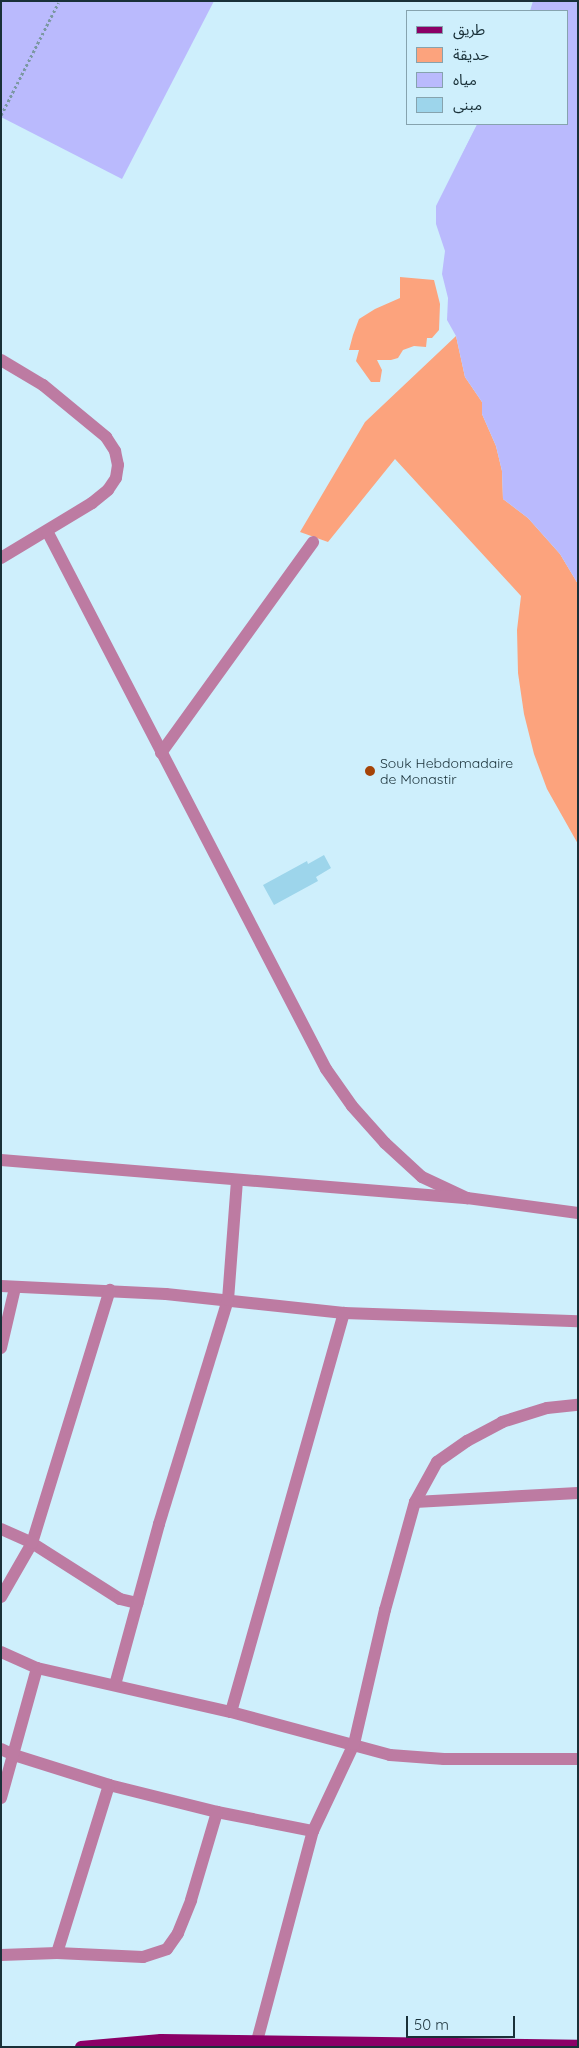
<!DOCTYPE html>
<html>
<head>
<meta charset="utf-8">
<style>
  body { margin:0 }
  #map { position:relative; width:579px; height:2048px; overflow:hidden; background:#ceeffc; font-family:Quicksand,"Noto Sans Arabic",sans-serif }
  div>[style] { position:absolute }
  .green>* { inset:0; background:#fca37d }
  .water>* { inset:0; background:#babafd }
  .pier>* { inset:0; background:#ceeffc }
  .building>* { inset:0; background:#9dd5eb }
  .path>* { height:2.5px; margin-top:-1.25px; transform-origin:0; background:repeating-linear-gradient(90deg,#7b98a2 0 2.5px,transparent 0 5px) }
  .minor>* { height:12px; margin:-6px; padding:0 6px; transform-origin:6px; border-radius:6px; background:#bd7ba2 }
  .major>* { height:12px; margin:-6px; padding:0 6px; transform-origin:6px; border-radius:6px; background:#8b0066 }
  .dots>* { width:14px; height:14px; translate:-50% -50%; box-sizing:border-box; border:2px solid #ceeffc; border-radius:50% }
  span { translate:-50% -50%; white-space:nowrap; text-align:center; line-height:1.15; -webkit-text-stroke:4px #ceeffc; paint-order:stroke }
  .poi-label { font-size:14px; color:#193038 }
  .left { translate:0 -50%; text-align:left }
  .frame { position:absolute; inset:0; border:2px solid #193038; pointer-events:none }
  .legend { position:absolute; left:406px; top:10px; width:162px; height:115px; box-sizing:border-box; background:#ceeffc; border:1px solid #86a3ae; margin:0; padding:6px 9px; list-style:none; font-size:15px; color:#193038 }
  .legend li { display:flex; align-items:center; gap:10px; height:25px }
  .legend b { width:25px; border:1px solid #86a3ae }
  .scale { position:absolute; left:406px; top:2016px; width:109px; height:22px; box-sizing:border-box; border:2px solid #193038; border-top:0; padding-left:6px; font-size:15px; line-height:18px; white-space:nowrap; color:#193038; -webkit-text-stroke:4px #ceeffc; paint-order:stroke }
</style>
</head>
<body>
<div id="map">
  <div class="green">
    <div style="clip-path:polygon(400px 277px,434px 280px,440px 304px,439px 330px,432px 338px,427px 338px,426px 347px,414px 346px,403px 350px,398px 358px,391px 360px,377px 360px,382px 370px,380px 382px,371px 382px,356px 361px,359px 350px,349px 350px,353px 335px,359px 319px,375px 309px,400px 298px)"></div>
    <div style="clip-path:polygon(456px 336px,465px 377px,482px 402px,482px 414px,496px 446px,502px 471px,503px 499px,528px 518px,560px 554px,578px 584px,578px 844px,547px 789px,534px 754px,524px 714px,518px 673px,517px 630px,521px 596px,395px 459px,328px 542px,300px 532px,365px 422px)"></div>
  </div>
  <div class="water">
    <div style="clip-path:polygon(1px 1px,214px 1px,122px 179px,1px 117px)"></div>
    <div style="clip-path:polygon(533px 1px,578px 1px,578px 584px,560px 554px,528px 518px,503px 499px,502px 471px,496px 446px,482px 414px,482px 402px,465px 377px,456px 336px,447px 320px,448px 298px,442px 274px,445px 251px,436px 224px,436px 206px,477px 124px,568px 124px,568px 11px,530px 11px)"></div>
  </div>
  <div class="pier">
    <div style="clip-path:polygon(474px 124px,477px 124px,433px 209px,433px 205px)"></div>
  </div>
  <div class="building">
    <div style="clip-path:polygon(324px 855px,331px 868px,316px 877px,318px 881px,274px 905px,263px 885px,307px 861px,308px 864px)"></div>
  </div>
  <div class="path">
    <div style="left:1px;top:115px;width:126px;rotate:-63deg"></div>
  </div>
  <div class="minor">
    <div style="left:1px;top:360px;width:49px;rotate:30.8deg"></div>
    <div style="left:43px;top:385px;width:82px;rotate:39.5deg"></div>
    <div style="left:106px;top:437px;width:17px;rotate:57deg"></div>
    <div style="left:115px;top:451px;width:14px;rotate:78deg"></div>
    <div style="left:118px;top:465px;width:13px;rotate:99deg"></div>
    <div style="left:116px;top:478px;width:14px;rotate:124deg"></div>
    <div style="left:108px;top:490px;width:21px;rotate:141deg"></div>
    <div style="left:92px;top:503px;width:106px;rotate:148.9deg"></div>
    <div style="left:47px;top:531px;width:606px;rotate:62.59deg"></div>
    <div style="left:326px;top:1069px;width:45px;rotate:54.9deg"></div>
    <div style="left:352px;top:1106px;width:50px;rotate:48.3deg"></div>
    <div style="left:385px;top:1143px;width:50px;rotate:42.6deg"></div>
    <div style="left:422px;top:1177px;width:50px;rotate:25deg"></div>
    <div style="left:161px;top:753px;width:260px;rotate:-54.2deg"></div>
    <div style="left:1px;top:1160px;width:468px;rotate:4.7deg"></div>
    <div style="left:467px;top:1198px;width:112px;rotate:7.7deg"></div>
    <div style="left:1px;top:1286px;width:165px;rotate:2.8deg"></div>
    <div style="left:166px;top:1294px;width:179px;rotate:6.1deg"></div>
    <div style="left:344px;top:1313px;width:234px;rotate:2deg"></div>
    <div style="left:1px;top:1348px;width:62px;rotate:-76.9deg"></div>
    <div style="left:415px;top:1502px;width:163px;rotate:-3.2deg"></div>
    <div style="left:1px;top:1529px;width:34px;rotate:24deg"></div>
    <div style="left:32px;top:1543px;width:104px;rotate:32.5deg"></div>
    <div style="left:120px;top:1599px;width:18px;rotate:13deg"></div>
    <div style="left:1px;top:1597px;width:62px;rotate:-60.1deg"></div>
    <div style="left:32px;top:1543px;width:265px;rotate:-72.9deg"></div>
    <div style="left:1px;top:1652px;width:39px;rotate:24deg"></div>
    <div style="left:37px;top:1668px;width:199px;rotate:12.8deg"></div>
    <div style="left:231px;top:1712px;width:165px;rotate:15.1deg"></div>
    <div style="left:390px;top:1755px;width:54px;rotate:4.2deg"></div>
    <div style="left:444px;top:1759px;width:134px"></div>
    <div style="left:115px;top:1685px;width:167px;rotate:-74.7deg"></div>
    <div style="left:159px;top:1524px;width:234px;rotate:-72.9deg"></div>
    <div style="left:228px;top:1300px;width:120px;rotate:-85.7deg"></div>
    <div style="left:231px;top:1712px;width:415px;rotate:-74.2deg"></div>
    <div style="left:1px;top:1749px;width:14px;rotate:25deg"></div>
    <div style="left:14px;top:1755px;width:100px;rotate:17.5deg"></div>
    <div style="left:109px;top:1785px;width:111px;rotate:14deg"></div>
    <div style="left:217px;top:1812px;width:98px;rotate:11.2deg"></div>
    <div style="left:1px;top:1798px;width:135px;rotate:-74.5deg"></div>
    <div style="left:57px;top:1953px;width:176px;rotate:-72.8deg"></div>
    <div style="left:1px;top:1955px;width:56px;rotate:-2deg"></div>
    <div style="left:57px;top:1953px;width:86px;rotate:2.7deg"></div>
    <div style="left:143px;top:1957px;width:25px;rotate:-18deg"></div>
    <div style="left:167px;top:1949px;width:19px;rotate:-55deg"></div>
    <div style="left:178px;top:1933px;width:35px;rotate:-68deg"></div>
    <div style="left:191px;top:1900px;width:92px;rotate:-73.5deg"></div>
    <div style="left:257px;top:2041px;width:217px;rotate:-75.1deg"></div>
    <div style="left:313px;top:1831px;width:96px;rotate:-64.8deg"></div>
    <div style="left:354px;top:1744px;width:138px;rotate:-77deg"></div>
    <div style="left:385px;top:1610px;width:112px;rotate:-74.5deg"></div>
    <div style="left:415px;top:1502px;width:46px;rotate:-61.2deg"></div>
    <div style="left:437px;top:1462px;width:37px;rotate:-35deg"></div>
    <div style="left:467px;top:1441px;width:40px;rotate:-28deg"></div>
    <div style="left:502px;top:1422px;width:47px;rotate:-17.3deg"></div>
    <div style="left:547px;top:1408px;width:31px;rotate:-6deg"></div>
  </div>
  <div class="major">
    <div style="left:81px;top:2047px;width:80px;rotate:-5deg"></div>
    <div style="left:161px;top:2040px;width:417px;rotate:0.8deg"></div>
  </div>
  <div class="dots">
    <div style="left:370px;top:771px;background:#a54307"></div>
  </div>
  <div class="poi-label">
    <span class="left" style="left:380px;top:771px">Souk Hebdomadaire<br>de Monastir</span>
  </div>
  <div class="frame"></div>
  <ul class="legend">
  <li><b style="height:6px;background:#8b0066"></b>طريق</li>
  <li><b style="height:14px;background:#fca37d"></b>حديقة</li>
  <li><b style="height:14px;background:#babafd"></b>مياه</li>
  <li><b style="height:14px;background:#9dd5eb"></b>مبنى</li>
  </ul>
  <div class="scale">50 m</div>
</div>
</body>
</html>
